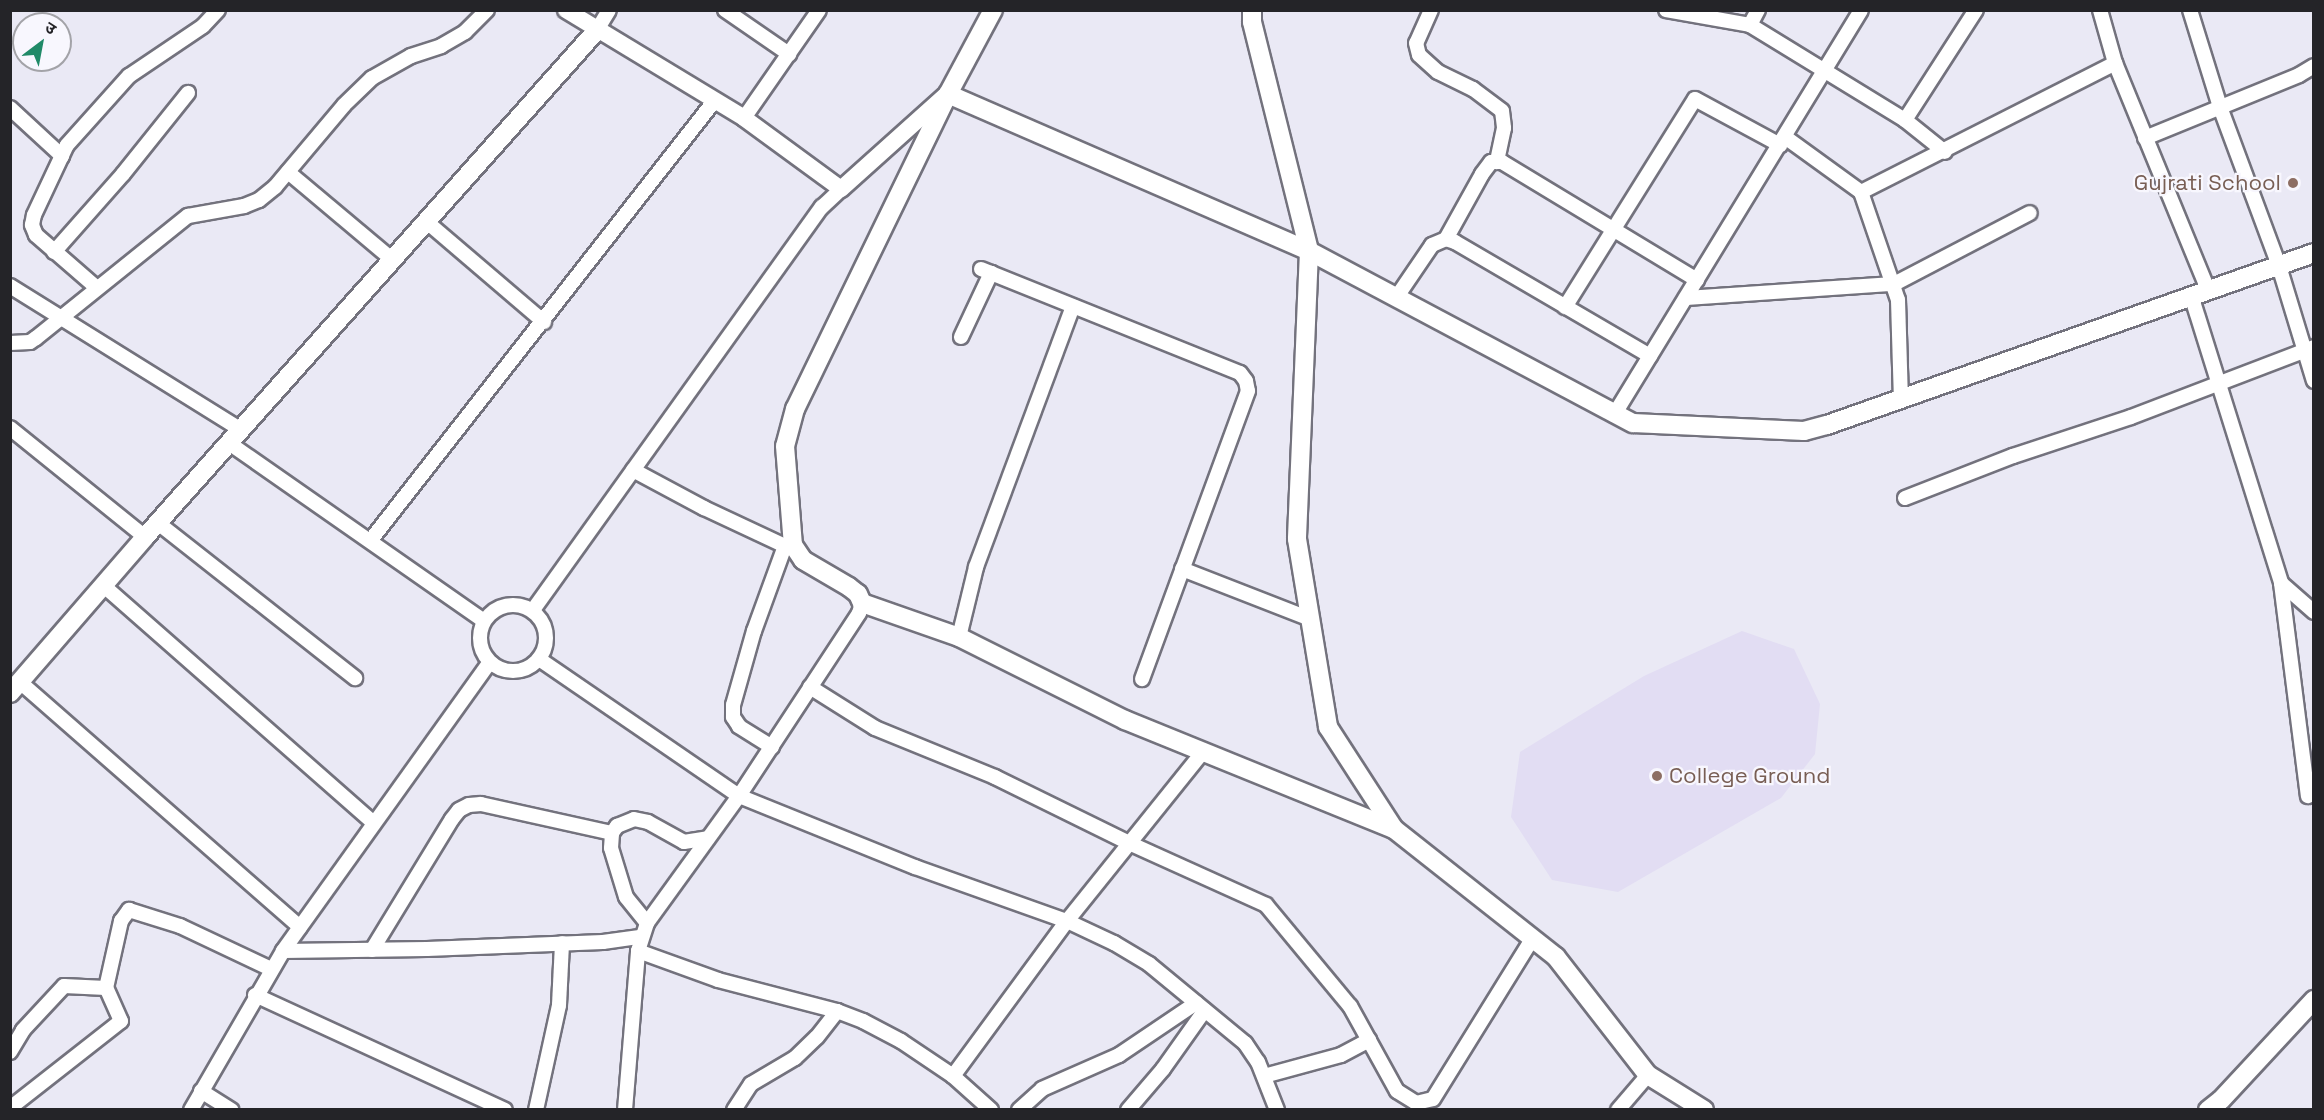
<!DOCTYPE html>
<html>
<head>
<meta charset="utf-8">
<style>
  body { margin:0 }
  #map { position:relative; width:2324px; height:1120px; overflow:hidden; background:#eae9f5; font-family:"Space Grotesk","Noto Sans Devanagari",sans-serif }
  div>[style] { position:absolute }
  .education>* { inset:0; background:#e2ddf3 }
  .roads { filter:drop-shadow(2px 0 #73727d) drop-shadow(-2px 0 #73727d) drop-shadow(0 2px #73727d) drop-shadow(0 -2px #73727d) }
  .minor>* { height:14px; margin:-7px; padding:0 7px; transform-origin:7px; border-radius:7px; background:#fff }
  .minor>.ring { margin:-7px; padding:0; box-sizing:content-box; background:none; border:14px solid #fff; border-radius:50% }
  .tertiary>* { height:16px; margin:-8px; padding:0 8px; transform-origin:8px; border-radius:8px; background:#fff }
  .secondary>* { height:18px; margin:-9px; padding:0 9px; transform-origin:9px; border-radius:9px; background:#fff }
  .dots>* { width:16px; height:16px; translate:-50% -50%; box-sizing:border-box; border:3px solid #f8f7fe; border-radius:50% }
  span { translate:-50% -50%; white-space:nowrap; text-align:center; line-height:1.15; -webkit-text-stroke:4.5px #f8f7fe; paint-order:stroke }
  .education-label { font-size:22px; color:#785e54 }
  .right { translate:-100% -50%; text-align:right }
  .left { translate:0 -50%; text-align:left }
  .frame { position:absolute; inset:0; border:12px solid #242428; pointer-events:none }
  .north { position:absolute; left:12px; top:12px; width:60px; height:60px; box-sizing:border-box; background:#f8f7fe; border:2px solid #a3a3a8; border-radius:50%; rotate:32deg; font-size:16px; font-weight:700; line-height:24px; text-align:center; color:#242428 }
  .north::after { content:''; display:block; margin:auto; width:21px; height:27px; background:#208a68; clip-path:polygon(50% 0,100% 100%,50% 72%,0 100%) }
</style>
</head>
<body>
<div id="map">
  <div class="education">
    <div style="clip-path:polygon(1742px 631px,1794px 649px,1820px 704px,1815px 754px,1781px 798px,1618px 892px,1552px 880px,1511px 817px,1520px 752px,1644px 676px)"></div>
  </div>
  <div class="roads">
    <div class="minor">
      <div style="left:725px;top:10px;width:78px;rotate:34.5deg"></div>
      <div style="left:1431px;top:10px;width:36px;rotate:114deg"></div>
      <div style="left:1416px;top:43px;width:12px;rotate:76deg"></div>
      <div style="left:1419px;top:55px;width:25px;rotate:42deg"></div>
      <div style="left:1438px;top:72px;width:39px;rotate:26deg"></div>
      <div style="left:1473px;top:89px;width:36px;rotate:37deg"></div>
      <div style="left:1502px;top:111px;width:17px;rotate:83deg"></div>
      <div style="left:1504px;top:128px;width:35px;rotate:102deg"></div>
      <div style="left:1666px;top:10px;width:85px;rotate:10.1deg"></div>
      <div style="left:1750px;top:25px;width:182px;rotate:31.5deg"></div>
      <div style="left:1905px;top:120px;width:51px;rotate:38.7deg"></div>
      <div style="left:2100px;top:10px;width:55px;rotate:74.2deg"></div>
      <div style="left:2115px;top:63px;width:245px;rotate:67.7deg"></div>
      <div style="left:2190px;top:10px;width:102px;rotate:72.8deg"></div>
      <div style="left:2220px;top:107px;width:170px;rotate:69.6deg"></div>
      <div style="left:2279px;top:266px;width:120px;rotate:73.1deg"></div>
      <div style="left:1750px;top:25px;width:17px;rotate:-62deg"></div>
      <div style="left:597px;top:30px;width:23px;rotate:-59deg"></div>
      <div style="left:10px;top:108px;width:71px;rotate:42.7deg"></div>
      <div style="left:744px;top:118px;width:131px;rotate:-55.2deg"></div>
      <div style="left:1905px;top:120px;width:131px;rotate:-57.2deg"></div>
      <div style="left:1785px;top:137px;width:94px;rotate:35.9deg"></div>
      <div style="left:1861px;top:192px;width:114px;rotate:71.1deg"></div>
      <div style="left:1898px;top:300px;width:99px;rotate:88.3deg"></div>
      <div style="left:2145px;top:138px;width:166px;rotate:-22.2deg"></div>
      <div style="left:2299px;top:75px;width:17px;rotate:-31deg"></div>
      <div style="left:288px;top:172px;width:137px;rotate:40deg"></div>
      <div style="left:1861px;top:192px;width:285px;rotate:-26.9deg"></div>
      <div style="left:427px;top:222px;width:154px;rotate:40.5deg"></div>
      <div style="left:1446px;top:239px;width:74px;rotate:-61deg"></div>
      <div style="left:1482px;top:174px;width:15px;rotate:-53deg"></div>
      <div style="left:1491px;top:162px;width:11px"></div>
      <div style="left:1502px;top:162px;width:228px;rotate:31.2deg"></div>
      <div style="left:54px;top:252px;width:104px;rotate:-48.5deg"></div>
      <div style="left:123px;top:174px;width:104px;rotate:-51.3deg"></div>
      <div style="left:981px;top:269px;width:279px;rotate:21.9deg"></div>
      <div style="left:1240px;top:373px;width:10px;rotate:53deg"></div>
      <div style="left:1246px;top:381px;width:10px;rotate:79deg"></div>
      <div style="left:1248px;top:391px;width:307px;rotate:110.2deg"></div>
      <div style="left:10px;top:286px;width:272px;rotate:31.9deg"></div>
      <div style="left:97px;top:288px;width:81px;rotate:-139deg"></div>
      <div style="left:36px;top:235px;width:11px;rotate:-112deg"></div>
      <div style="left:32px;top:225px;width:10px;rotate:-79deg"></div>
      <div style="left:34px;top:215px;width:77px;rotate:-64.8deg"></div>
      <div style="left:67px;top:145px;width:93px;rotate:-48.1deg"></div>
      <div style="left:129px;top:76px;width:89px;rotate:-34deg"></div>
      <div style="left:203px;top:26px;width:22px;rotate:-47deg"></div>
      <div style="left:2191px;top:295px;width:302px;rotate:72.6deg"></div>
      <div style="left:2281px;top:583px;width:44px;rotate:41.3deg"></div>
      <div style="left:1396px;top:298px;width:64px;rotate:-55.8deg"></div>
      <div style="left:1432px;top:245px;width:15px;rotate:-23deg"></div>
      <div style="left:1446px;top:239px;width:9px;rotate:18deg"></div>
      <div style="left:1455px;top:242px;width:226px;rotate:30.3deg"></div>
      <div style="left:1686px;top:298px;width:208px;rotate:-3.9deg"></div>
      <div style="left:1894px;top:284px;width:153px;rotate:-27.6deg"></div>
      <div style="left:1565px;top:307px;width:245px;rotate:-58deg"></div>
      <div style="left:1695px;top:99px;width:97px;rotate:28.4deg"></div>
      <div style="left:961px;top:337px;width:71px;rotate:-64.9deg"></div>
      <div style="left:10px;top:343px;width:20px;rotate:-3deg"></div>
      <div style="left:30px;top:342px;width:7px;rotate:-34deg"></div>
      <div style="left:36px;top:338px;width:195px;rotate:-38.8deg"></div>
      <div style="left:188px;top:216px;width:57px;rotate:-10.1deg"></div>
      <div style="left:244px;top:206px;width:16px;rotate:-22deg"></div>
      <div style="left:259px;top:200px;width:21px;rotate:-39deg"></div>
      <div style="left:275px;top:187px;width:107px;rotate:-49.9deg"></div>
      <div style="left:344px;top:105px;width:39px;rotate:-44deg"></div>
      <div style="left:372px;top:78px;width:45px;rotate:-29.4deg"></div>
      <div style="left:411px;top:56px;width:32px;rotate:-18deg"></div>
      <div style="left:441px;top:46px;width:28px;rotate:-30deg"></div>
      <div style="left:465px;top:32px;width:31px;rotate:-45deg"></div>
      <div style="left:1614px;top:415px;width:474px;rotate:-58.6deg"></div>
      <div style="left:10px;top:428px;width:174px;rotate:38.9deg"></div>
      <div style="left:229px;top:443px;width:311px;rotate:34.9deg"></div>
      <div style="left:633px;top:470px;width:81px;rotate:28.2deg"></div>
      <div style="left:704px;top:508px;width:89px;rotate:25.1deg"></div>
      <div style="left:785px;top:546px;width:8px;rotate:-7deg"></div>
      <div style="left:1905px;top:498px;width:116px;rotate:-21.3deg"></div>
      <div style="left:2013px;top:456px;width:124px;rotate:-18.3deg"></div>
      <div style="left:2131px;top:417px;width:196px;rotate:-20.9deg"></div>
      <div style="left:158px;top:523px;width:251px;rotate:38.2deg"></div>
      <div style="left:370px;top:541px;width:560px;rotate:-51.96deg"></div>
      <div style="left:1182px;top:569px;width:137px;rotate:21.3deg"></div>
      <div style="left:2281px;top:583px;width:215px;rotate:82.8deg"></div>
      <div style="left:104px;top:586px;width:359px;rotate:41.3deg"></div>
      <div class="ring" style="left:480px;top:605px;width:52px;height:52px"></div>
      <div style="left:533px;top:610px;width:496px;rotate:-54.4deg"></div>
      <div style="left:822px;top:207px;width:26px;rotate:-43deg"></div>
      <div style="left:959px;top:637px;width:72px;rotate:-76.3deg"></div>
      <div style="left:976px;top:567px;width:278px;rotate:-69.6deg"></div>
      <div style="left:539px;top:659px;width:242px;rotate:34.4deg"></div>
      <div style="left:739px;top:796px;width:190px;rotate:22deg"></div>
      <div style="left:915px;top:867px;width:161px;rotate:19.6deg"></div>
      <div style="left:1067px;top:921px;width:52px;rotate:25.1deg"></div>
      <div style="left:1114px;top:943px;width:41px;rotate:31deg"></div>
      <div style="left:1149px;top:964px;width:124px;rotate:39.5deg"></div>
      <div style="left:1245px;top:1043px;width:23px;rotate:56deg"></div>
      <div style="left:1258px;top:1062px;width:52px;rotate:68.4deg"></div>
      <div style="left:20px;top:682px;width:372px;rotate:41.2deg"></div>
      <div style="left:810px;top:687px;width:77px;rotate:32.2deg"></div>
      <div style="left:875px;top:728px;width:130px;rotate:22.2deg"></div>
      <div style="left:995px;top:777px;width:149px;rotate:26.2deg"></div>
      <div style="left:1129px;top:843px;width:150px;rotate:24.3deg"></div>
      <div style="left:1266px;top:905px;width:131px;rotate:50.3deg"></div>
      <div style="left:1350px;top:1006px;width:97px;rotate:61.1deg"></div>
      <div style="left:1397px;top:1091px;width:22px;rotate:32deg"></div>
      <div style="left:1416px;top:1103px;width:17px;rotate:-13deg"></div>
      <div style="left:1433px;top:1099px;width:190px;rotate:-58.2deg"></div>
      <div style="left:772px;top:747px;width:39px;rotate:-148deg"></div>
      <div style="left:739px;top:726px;width:11px;rotate:-124deg"></div>
      <div style="left:733px;top:717px;width:12px;rotate:-90deg"></div>
      <div style="left:733px;top:705px;width:77px;rotate:-74.2deg"></div>
      <div style="left:754px;top:631px;width:90px;rotate:-70deg"></div>
      <div style="left:647px;top:923px;width:33px;rotate:-129deg"></div>
      <div style="left:626px;top:897px;width:51px;rotate:-107deg"></div>
      <div style="left:611px;top:848px;width:15px;rotate:-86deg"></div>
      <div style="left:612px;top:833px;width:9px;rotate:-54deg"></div>
      <div style="left:617px;top:826px;width:18px;rotate:-22deg"></div>
      <div style="left:634px;top:819px;width:14px;rotate:12deg"></div>
      <div style="left:648px;top:822px;width:41px;rotate:29.1deg"></div>
      <div style="left:684px;top:842px;width:24px;rotate:-9deg"></div>
      <div style="left:372px;top:950px;width:153px;rotate:-58.6deg"></div>
      <div style="left:452px;top:819px;width:11px;rotate:-52deg"></div>
      <div style="left:459px;top:810px;width:11px;rotate:-27deg"></div>
      <div style="left:469px;top:805px;width:12px;rotate:-5deg"></div>
      <div style="left:481px;top:804px;width:134px;rotate:12.5deg"></div>
      <div style="left:283px;top:951px;width:144px;rotate:-0.8deg"></div>
      <div style="left:427px;top:949px;width:176px;rotate:-2.3deg"></div>
      <div style="left:603px;top:942px;width:37px;rotate:-8deg"></div>
      <div style="left:638px;top:951px;width:85px;rotate:19.9deg"></div>
      <div style="left:718px;top:980px;width:123px;rotate:14.6deg"></div>
      <div style="left:837px;top:1011px;width:28px;rotate:21deg"></div>
      <div style="left:863px;top:1021px;width:43px;rotate:27.8deg"></div>
      <div style="left:901px;top:1041px;width:63px;rotate:33.9deg"></div>
      <div style="left:953px;top:1076px;width:51px;rotate:41.8deg"></div>
      <div style="left:255px;top:995px;width:275px;rotate:24.7deg"></div>
      <div style="left:10px;top:1052px;width:26px;rotate:-59deg"></div>
      <div style="left:23px;top:1030px;width:60px;rotate:-47deg"></div>
      <div style="left:64px;top:986px;width:42px;rotate:2.7deg"></div>
      <div style="left:953px;top:1076px;width:192px;rotate:-53.7deg"></div>
      <div style="left:1067px;top:921px;width:216px;rotate:-51.2deg"></div>
      <div style="left:1264px;top:1076px;width:80px;rotate:-15.3deg"></div>
      <div style="left:1341px;top:1055px;width:32px;rotate:-28deg"></div>
      <div style="left:201px;top:1091px;width:36px;rotate:32deg"></div>
      <div style="left:10px;top:1108px;width:141px;rotate:-38.1deg"></div>
      <div style="left:121px;top:1021px;width:36px;rotate:-114deg"></div>
      <div style="left:106px;top:988px;width:69px;rotate:-77.4deg"></div>
      <div style="left:121px;top:921px;width:14px;rotate:-54deg"></div>
      <div style="left:129px;top:910px;width:53px;rotate:17.4deg"></div>
      <div style="left:180px;top:926px;width:101px;rotate:25.3deg"></div>
      <div style="left:191px;top:1110px;width:184px;rotate:-59.9deg"></div>
      <div style="left:283px;top:951px;width:355px;rotate:-54.4deg"></div>
      <div style="left:536px;top:1110px;width:107px;rotate:-77.6deg"></div>
      <div style="left:559px;top:1005px;width:62px;rotate:-87.2deg"></div>
      <div style="left:625px;top:1110px;width:160px;rotate:-85.3deg"></div>
      <div style="left:638px;top:951px;width:29px;rotate:-72deg"></div>
      <div style="left:647px;top:923px;width:157px;rotate:-54.1deg"></div>
      <div style="left:739px;top:796px;width:219px;rotate:-56.7deg"></div>
      <div style="left:859px;top:613px;width:10px;rotate:-73deg"></div>
      <div style="left:734px;top:1110px;width:31px;rotate:-57deg"></div>
      <div style="left:751px;top:1084px;width:51px;rotate:-30.6deg"></div>
      <div style="left:795px;top:1058px;width:30px;rotate:-44deg"></div>
      <div style="left:817px;top:1037px;width:33px;rotate:-52deg"></div>
      <div style="left:1019px;top:1110px;width:31px;rotate:-42deg"></div>
      <div style="left:1042px;top:1089px;width:84px;rotate:-23.8deg"></div>
      <div style="left:1119px;top:1055px;width:93px;rotate:-34deg"></div>
      <div style="left:1128px;top:1110px;width:54px;rotate:-49.5deg"></div>
      <div style="left:1163px;top:1069px;width:72px;rotate:-54.6deg"></div>
      <div style="left:1618px;top:1110px;width:46px;rotate:-49.4deg"></div>
    </div>
    <div class="tertiary">
      <div style="left:566px;top:10px;width:208px;rotate:31.2deg"></div>
      <div style="left:744px;top:118px;width:120px;rotate:36.2deg"></div>
      <div style="left:841px;top:189px;width:142px;rotate:-41.9deg"></div>
    </div>
    <div class="secondary">
      <div style="left:993px;top:10px;width:95px;rotate:118.2deg"></div>
      <div style="left:948px;top:94px;width:350px;rotate:115.9deg"></div>
      <div style="left:795px;top:409px;width:38px;rotate:105deg"></div>
      <div style="left:785px;top:446px;width:99px;rotate:85.4deg"></div>
      <div style="left:793px;top:545px;width:18px;rotate:56deg"></div>
      <div style="left:803px;top:560px;width:53px;rotate:30.4deg"></div>
      <div style="left:849px;top:587px;width:11px;rotate:38deg"></div>
      <div style="left:858px;top:594px;width:10px;rotate:66deg"></div>
      <div style="left:862px;top:603px;width:103px;rotate:19.3deg"></div>
      <div style="left:959px;top:637px;width:186px;rotate:26.6deg"></div>
      <div style="left:1125px;top:720px;width:290px;rotate:22.1deg"></div>
      <div style="left:1252px;top:10px;width:12px;rotate:90deg"></div>
      <div style="left:1252px;top:22px;width:236px;rotate:76deg"></div>
      <div style="left:1309px;top:251px;width:288px;rotate:92.4deg"></div>
      <div style="left:1297px;top:539px;width:191px;rotate:80.6deg"></div>
      <div style="left:1328px;top:727px;width:121px;rotate:57.1deg"></div>
      <div style="left:1394px;top:829px;width:206px;rotate:38.3deg"></div>
      <div style="left:1556px;top:957px;width:150px;rotate:52.1deg"></div>
      <div style="left:1648px;top:1075px;width:66px;rotate:32deg"></div>
      <div style="left:948px;top:94px;width:394px;rotate:23.5deg"></div>
      <div style="left:1309px;top:251px;width:367px;rotate:28deg"></div>
      <div style="left:1633px;top:423px;width:171px;rotate:2.7deg"></div>
      <div style="left:1804px;top:431px;width:24px;rotate:-15deg"></div>
      <div style="left:1827px;top:425px;width:516px;rotate:-19.45deg"></div>
      <div style="left:10px;top:693px;width:206px;rotate:-49.1deg"></div>
      <div style="left:145px;top:537px;width:679px;rotate:-48.28deg"></div>
      <div style="left:2208px;top:1110px;width:16px;rotate:-38deg"></div>
      <div style="left:2221px;top:1100px;width:137px;rotate:-47.1deg"></div>
    </div>
  </div>
  <div class="dots">
    <div style="left:2293px;top:183px;background:#8d6e63"></div>
    <div style="left:1657px;top:776px;background:#8d6e63"></div>
  </div>
  <div class="education-label">
    <span class="right" style="left:2281px;top:183px">Gujrati School</span>
    <span class="left" style="left:1669px;top:776px">College Ground</span>
  </div>
  <div class="frame"></div>
  <div class="north">उ</div>
</div>
</body>
</html>
